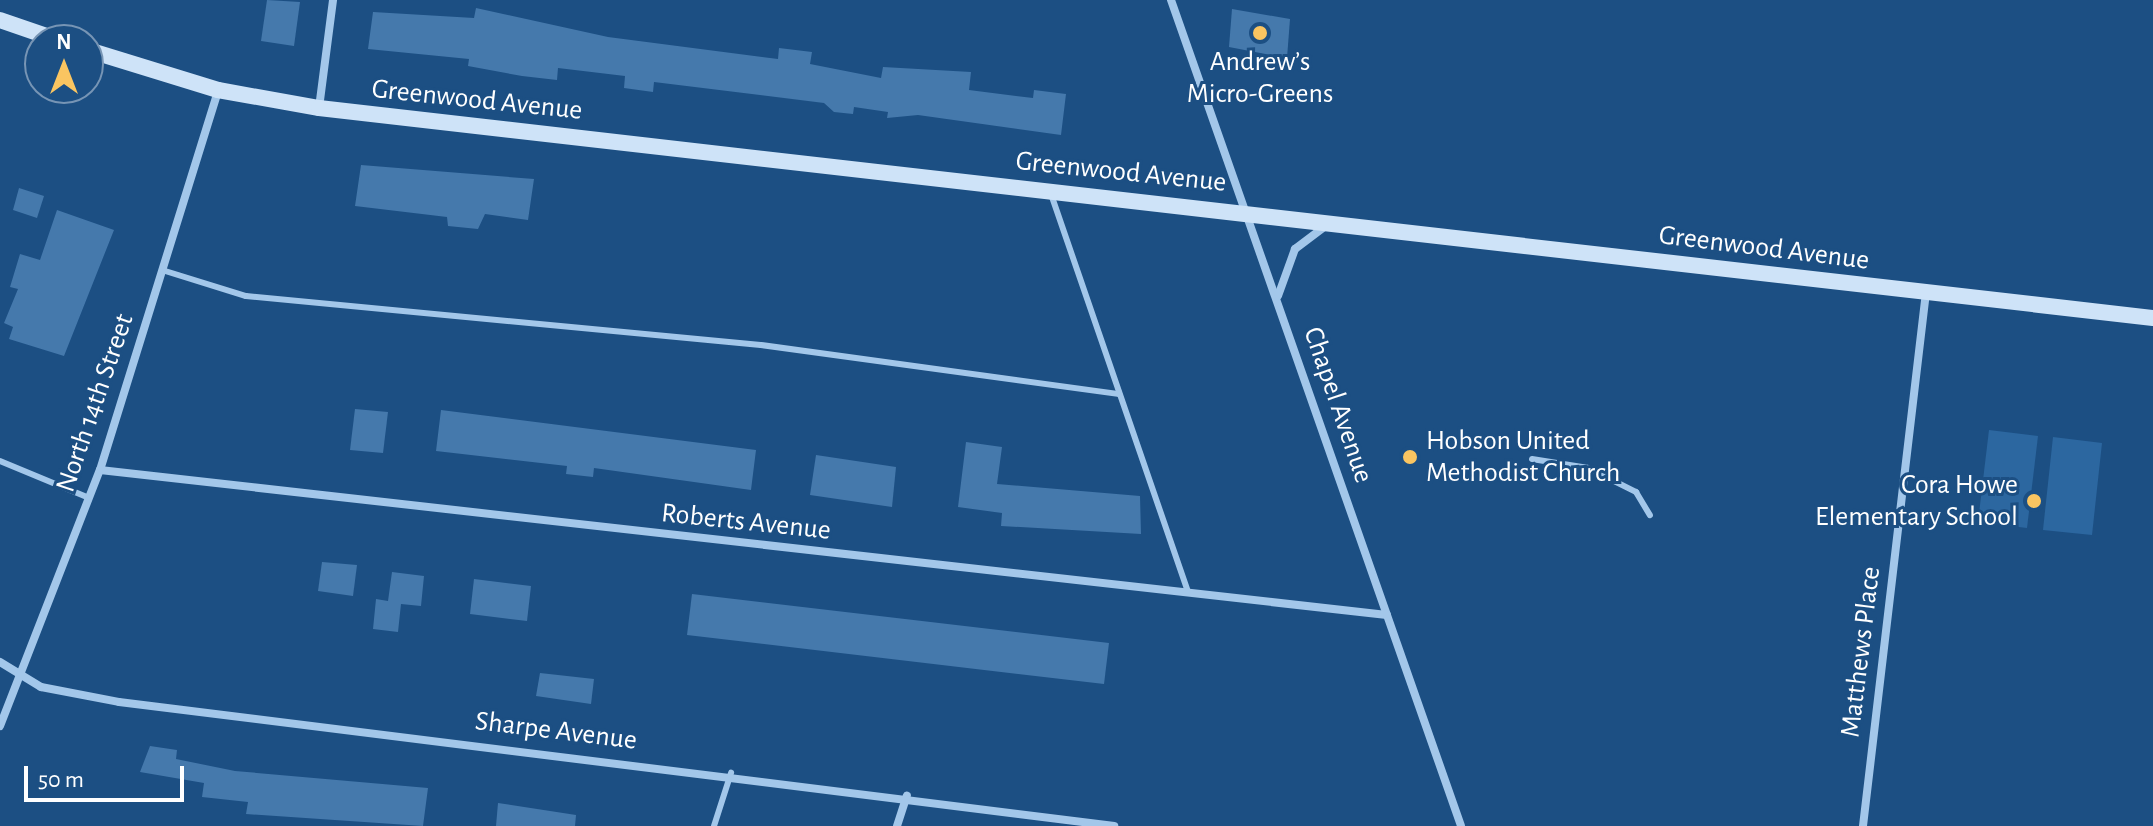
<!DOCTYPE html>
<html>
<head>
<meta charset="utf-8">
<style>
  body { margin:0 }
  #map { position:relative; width:2153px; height:826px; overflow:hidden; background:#1c4f83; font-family:"Alegreya Sans",sans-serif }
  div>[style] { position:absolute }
  .green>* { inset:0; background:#2c67a0 }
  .building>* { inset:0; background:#4579ac }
  .lane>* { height:6px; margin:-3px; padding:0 3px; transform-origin:3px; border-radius:3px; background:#a3c7ea }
  .street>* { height:8px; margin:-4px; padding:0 4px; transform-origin:4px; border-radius:4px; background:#a3c7ea }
  .secondary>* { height:16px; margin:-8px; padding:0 8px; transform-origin:8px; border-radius:8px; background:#cee3f8 }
  .dots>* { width:22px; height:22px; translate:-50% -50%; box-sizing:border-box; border:4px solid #1c4f83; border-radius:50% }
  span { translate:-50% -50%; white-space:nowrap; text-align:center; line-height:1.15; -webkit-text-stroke:6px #1c4f83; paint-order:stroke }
  .poi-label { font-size:28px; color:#fff }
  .left { translate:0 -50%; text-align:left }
  .right { translate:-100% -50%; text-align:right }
  .street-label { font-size:28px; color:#fff }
  .north { position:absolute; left:24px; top:24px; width:80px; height:80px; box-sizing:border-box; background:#1c4f83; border:2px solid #7795b5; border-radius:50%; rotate:0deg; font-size:22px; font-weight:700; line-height:32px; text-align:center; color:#fff }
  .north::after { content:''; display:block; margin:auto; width:28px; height:36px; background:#fac561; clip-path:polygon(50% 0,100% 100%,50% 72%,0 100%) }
  .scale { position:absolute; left:24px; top:766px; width:160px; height:36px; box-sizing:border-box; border:4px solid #fff; border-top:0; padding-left:10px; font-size:24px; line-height:28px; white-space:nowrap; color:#fff; -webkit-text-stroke:6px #1c4f83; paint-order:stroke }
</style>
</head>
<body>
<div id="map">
  <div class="green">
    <div style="clip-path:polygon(1989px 430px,2038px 436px,2027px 528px,1978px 522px)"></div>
    <div style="clip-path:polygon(2053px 437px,2102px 443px,2092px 535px,2043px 530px)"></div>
  </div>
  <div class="building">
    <div style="clip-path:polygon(267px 0,300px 2px,294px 46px,261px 41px)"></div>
    <div style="clip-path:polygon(476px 8px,608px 37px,778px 59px,779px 48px,812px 52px,810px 64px,881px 78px,883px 67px,971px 72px,969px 90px,1033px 98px,1034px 90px,1066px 94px,1061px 135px,918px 115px,887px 118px,888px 112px,854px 107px,853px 114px,834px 112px,824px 103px,654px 82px,653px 92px,624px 88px,625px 76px,558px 68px,557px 80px,522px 76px,468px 66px,469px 59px,368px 49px,373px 12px,474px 18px)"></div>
    <div style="clip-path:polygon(1232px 9px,1290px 19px,1287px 58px,1229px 47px)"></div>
    <div style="clip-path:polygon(361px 165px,534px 179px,528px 220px,485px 214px,478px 229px,448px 226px,447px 217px,355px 206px)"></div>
    <div style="clip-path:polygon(19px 188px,44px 196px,37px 218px,13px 210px)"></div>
    <div style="clip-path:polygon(57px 210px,114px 230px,64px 356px,9px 339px,13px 327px,4px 323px,18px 289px,10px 287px,20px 254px,40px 260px)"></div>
    <div style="clip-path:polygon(355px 409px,388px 412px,383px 453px,350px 450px)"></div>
    <div style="clip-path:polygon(441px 410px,756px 450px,751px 490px,594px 468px,593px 477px,566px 474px,567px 466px,436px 451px)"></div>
    <div style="clip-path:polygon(966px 442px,1002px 447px,997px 484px,1140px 496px,1141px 534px,1001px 526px,1002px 513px,958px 507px)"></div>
    <div style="clip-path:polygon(816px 455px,896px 467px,892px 507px,810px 495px)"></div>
    <div style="clip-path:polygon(322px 562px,357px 565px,353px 596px,318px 591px)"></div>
    <div style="clip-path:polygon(392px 572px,424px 576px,421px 606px,401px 604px,398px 632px,373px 629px,376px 599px,388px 601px)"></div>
    <div style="clip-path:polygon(474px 579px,531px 586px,527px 621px,470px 614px)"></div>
    <div style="clip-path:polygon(692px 594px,1109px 643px,1104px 684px,687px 635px)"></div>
    <div style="clip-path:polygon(540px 673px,594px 679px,591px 704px,536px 696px)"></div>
    <div style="clip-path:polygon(150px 746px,177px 750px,176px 759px,235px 771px,428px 788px,423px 826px,246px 814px,248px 802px,202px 797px,204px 783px,140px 772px)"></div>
    <div style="clip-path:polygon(498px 803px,576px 815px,575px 826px,496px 826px)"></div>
  </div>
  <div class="lane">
    <div style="left:1051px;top:194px;width:421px;rotate:71deg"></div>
    <div style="left:162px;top:270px;width:88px;rotate:17.2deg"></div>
    <div style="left:246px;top:296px;width:517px;rotate:5.44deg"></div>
    <div style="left:761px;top:345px;width:360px;rotate:7.8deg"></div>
    <div style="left:1532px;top:459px;width:57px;rotate:9.1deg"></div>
    <div style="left:1588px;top:468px;width:54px;rotate:26.6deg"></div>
    <div style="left:1636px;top:492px;width:27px;rotate:59deg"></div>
    <div style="left:0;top:461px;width:94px;rotate:22.5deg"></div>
    <div style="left:714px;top:826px;width:56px;rotate:-72.2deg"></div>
  </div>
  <div class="street">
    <div style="left:1171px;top:0;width:875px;rotate:70.65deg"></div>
    <div style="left:319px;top:108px;width:109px;rotate:-82.6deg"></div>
    <div style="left:1278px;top:296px;width:50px;rotate:-70.1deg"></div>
    <div style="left:1295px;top:249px;width:39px;rotate:-37deg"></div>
    <div style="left:100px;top:470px;width:1295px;rotate:6.43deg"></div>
    <div style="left:0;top:662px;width:48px;rotate:31.4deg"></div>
    <div style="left:41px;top:687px;width:79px;rotate:10.9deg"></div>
    <div style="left:119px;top:702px;width:1003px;rotate:7.1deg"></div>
    <div style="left:0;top:726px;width:275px;rotate:-68.7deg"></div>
    <div style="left:100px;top:470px;width:398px;rotate:-72.7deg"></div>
    <div style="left:897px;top:826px;width:32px;rotate:-72deg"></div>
    <div style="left:1863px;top:826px;width:538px;rotate:-83.27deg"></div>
  </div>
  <div class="secondary">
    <div style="left:0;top:20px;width:61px;rotate:19deg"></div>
    <div style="left:88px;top:50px;width:136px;rotate:17.1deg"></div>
    <div style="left:218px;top:90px;width:103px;rotate:10.1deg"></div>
    <div style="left:319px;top:108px;width:1846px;rotate:6.53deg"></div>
  </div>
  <div class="dots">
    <div style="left:1260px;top:33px;background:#fac561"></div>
    <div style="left:1410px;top:457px;background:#fac561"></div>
    <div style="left:2034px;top:501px;background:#fac561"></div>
  </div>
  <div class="poi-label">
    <span style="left:1260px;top:78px">Andrew’s<br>Micro-Greens</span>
    <span class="left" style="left:1426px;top:457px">Hobson United<br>Methodist Church</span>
    <span class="right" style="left:2018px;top:501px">Cora Howe<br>Elementary School</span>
  </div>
  <div class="street-label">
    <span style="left:477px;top:100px;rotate:6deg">Greenwood Avenue</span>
    <span style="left:1121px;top:172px;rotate:6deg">Greenwood Avenue</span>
    <span style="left:1764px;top:248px;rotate:7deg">Greenwood Avenue</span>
    <span style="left:95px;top:403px;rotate:-71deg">North 14th Street</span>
    <span style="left:1338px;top:405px;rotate:71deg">Chapel Avenue</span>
    <span style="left:746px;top:522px;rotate:6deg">Roberts Avenue</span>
    <span style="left:1861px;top:652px;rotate:-83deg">Matthews Place</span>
    <span style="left:556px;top:731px;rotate:7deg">Sharpe Avenue</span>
  </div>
  <div class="north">N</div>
  <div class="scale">50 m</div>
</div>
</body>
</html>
